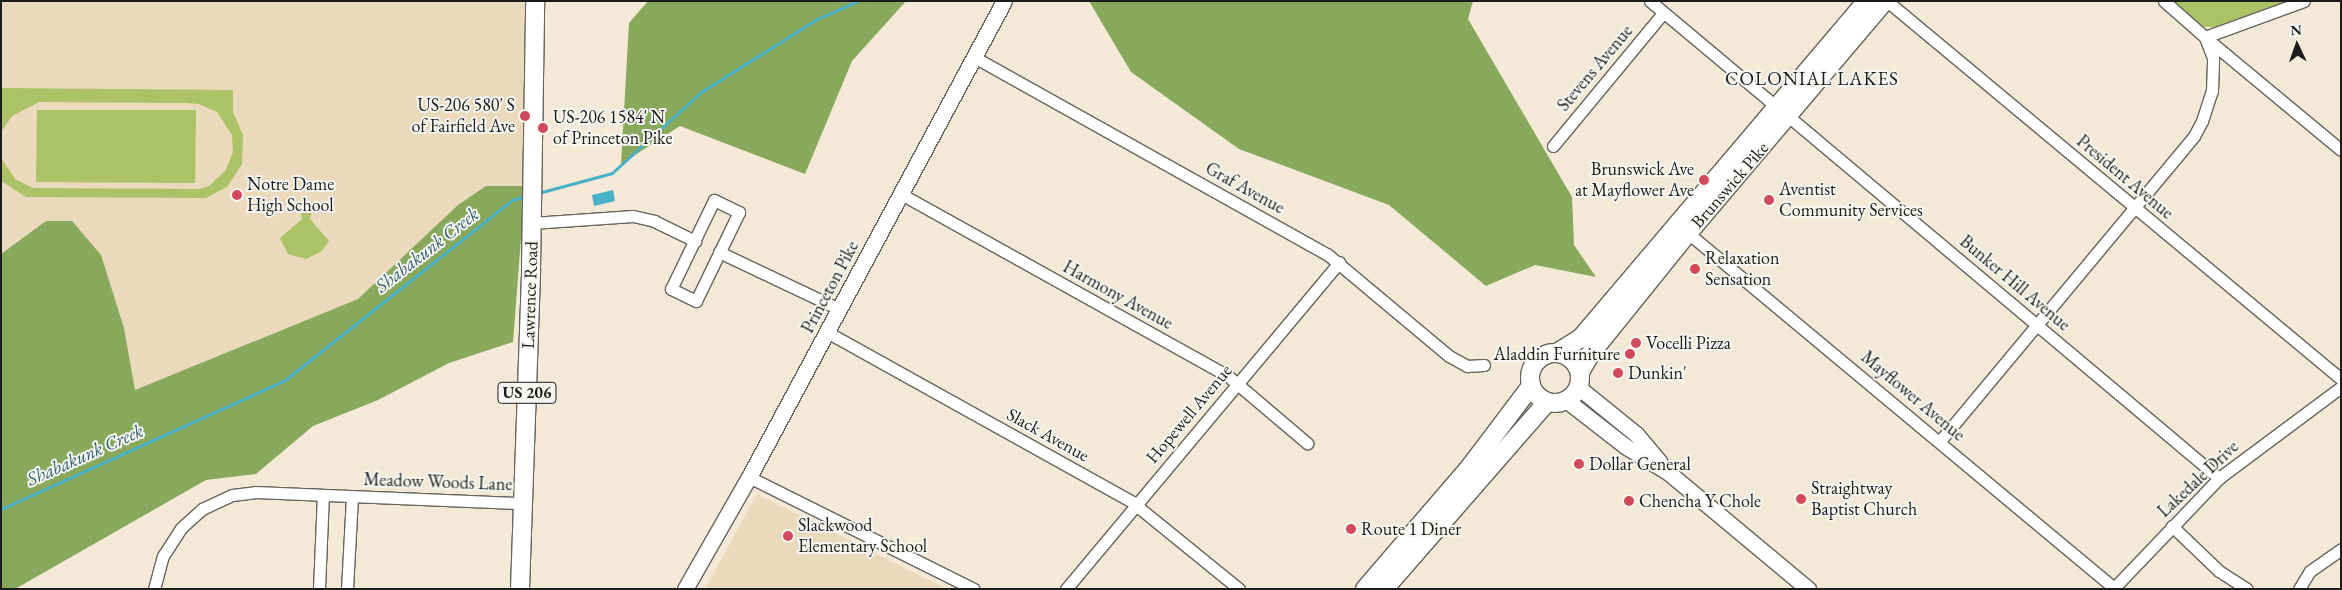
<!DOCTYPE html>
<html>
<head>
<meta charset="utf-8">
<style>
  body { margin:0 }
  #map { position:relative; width:2342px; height:590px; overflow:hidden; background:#f3e9d6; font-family:"EB Garamond",serif }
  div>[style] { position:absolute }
  .built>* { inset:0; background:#ead9ba }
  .green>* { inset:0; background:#abc267 }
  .forest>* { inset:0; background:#88a85c }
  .water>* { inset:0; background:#48b0c7 }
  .stream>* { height:3px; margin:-1.5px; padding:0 1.5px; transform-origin:1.5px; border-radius:1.5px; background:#48b0c7 }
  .roads { filter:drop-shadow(1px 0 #67645d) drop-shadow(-1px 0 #67645d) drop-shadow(0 1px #67645d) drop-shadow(0 -1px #67645d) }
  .street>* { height:11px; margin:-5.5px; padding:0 5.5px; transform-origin:5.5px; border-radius:5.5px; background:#fff }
  .secondary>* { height:15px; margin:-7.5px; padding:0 7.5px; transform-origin:7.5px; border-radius:7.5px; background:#fff }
  .primary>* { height:18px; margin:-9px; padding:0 9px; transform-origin:9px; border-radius:9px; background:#fff }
  .primary>.ring { margin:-9px; padding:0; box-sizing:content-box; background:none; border:18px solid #fff; border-radius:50% }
  .dots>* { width:14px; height:14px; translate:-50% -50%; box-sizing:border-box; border:2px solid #f6f6f2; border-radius:50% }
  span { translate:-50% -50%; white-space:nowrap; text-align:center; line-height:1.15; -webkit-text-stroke:4px #f6f6f2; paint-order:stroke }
  .shield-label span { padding:1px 4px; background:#f6f6f2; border:1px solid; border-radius:4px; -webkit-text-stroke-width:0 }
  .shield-label { font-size:16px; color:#1c1c1c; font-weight:700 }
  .street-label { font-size:18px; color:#1c1c1c }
  .poi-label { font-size:18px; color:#1c1c1c }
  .right { translate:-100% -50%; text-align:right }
  .left { translate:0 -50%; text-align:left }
  .neighbourhood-label { font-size:19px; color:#1c1c1c; letter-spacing:1px }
  .water-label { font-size:19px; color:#305f69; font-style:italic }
  .frame { position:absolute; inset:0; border:2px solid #1c1c1c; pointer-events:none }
  .north { position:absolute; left:2272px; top:20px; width:50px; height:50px; -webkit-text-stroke:4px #f6f6f2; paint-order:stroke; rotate:357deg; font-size:14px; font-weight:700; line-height:20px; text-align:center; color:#1c1c1c }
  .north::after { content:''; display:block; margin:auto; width:18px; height:22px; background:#1c1c1c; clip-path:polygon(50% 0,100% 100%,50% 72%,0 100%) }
</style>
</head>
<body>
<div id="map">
  <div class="built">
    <div style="clip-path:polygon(1px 1px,527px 1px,525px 186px,486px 186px,458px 205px,358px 299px,135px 390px,124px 328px,46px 221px,1px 254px)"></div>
    <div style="clip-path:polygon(757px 494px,947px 589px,705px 589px)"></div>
  </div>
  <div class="green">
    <div style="clip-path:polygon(2172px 1px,2288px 1px,2215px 27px,2204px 27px)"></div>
    <div style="clip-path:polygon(1px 88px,233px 90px,233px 112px,243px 135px,242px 164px,227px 187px,206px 198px,26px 197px,1px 181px,1px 158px,15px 179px,33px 188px,199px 189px,209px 186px,226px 170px,233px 152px,232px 135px,217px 112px,199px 104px,186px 103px,39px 102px,12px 116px,1px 132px)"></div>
    <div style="clip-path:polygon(37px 110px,196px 110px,195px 183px,36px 182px)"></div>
    <div style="clip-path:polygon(304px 209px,312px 212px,310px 219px,329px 241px,322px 251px,306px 259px,288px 254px,280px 238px,302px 219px,301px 212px)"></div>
  </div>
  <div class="forest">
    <div style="clip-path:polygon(648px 1px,906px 1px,852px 61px,805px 174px,680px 126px,621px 164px,629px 23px)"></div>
    <div style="clip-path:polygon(1089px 1px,1473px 1px,1468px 19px,1572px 197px,1574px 245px,1596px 277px,1535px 265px,1486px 286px,1389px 205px,1239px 149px,1131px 72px)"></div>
    <div style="clip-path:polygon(486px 186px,525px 186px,513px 342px,449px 363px,378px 400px,313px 426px,256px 474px,206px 480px,15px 589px,1px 589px,1px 254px,46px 221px,72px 221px,101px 255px,124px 328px,135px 390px,358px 299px,458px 205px)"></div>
  </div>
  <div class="water">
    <div style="clip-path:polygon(613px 190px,615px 201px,594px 206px,592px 195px)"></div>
  </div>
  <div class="stream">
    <div style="left:538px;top:193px;width:77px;rotate:-15.1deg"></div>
    <div style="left:612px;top:173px;width:120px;rotate:-42.3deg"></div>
    <div style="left:701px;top:92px;width:137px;rotate:-32.2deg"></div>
    <div style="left:817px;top:19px;width:45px;rotate:-23.7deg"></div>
    <div style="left:1px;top:509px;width:312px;rotate:-24.4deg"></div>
    <div style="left:285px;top:380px;width:290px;rotate:-38.4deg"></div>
    <div style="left:512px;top:200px;width:16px;rotate:-15deg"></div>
  </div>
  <div class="roads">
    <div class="street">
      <div style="left:1650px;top:1px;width:167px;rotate:39.9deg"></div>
      <div style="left:1887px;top:1px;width:591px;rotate:39.78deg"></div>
      <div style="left:2164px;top:1px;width:55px;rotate:41.3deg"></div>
      <div style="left:2205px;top:37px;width:105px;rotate:-20deg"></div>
      <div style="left:2206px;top:38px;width:175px;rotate:39.7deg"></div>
      <div style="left:974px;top:57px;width:404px;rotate:29.2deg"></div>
      <div style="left:1327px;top:254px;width:159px;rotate:39.9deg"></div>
      <div style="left:1449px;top:356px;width:21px;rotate:29deg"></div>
      <div style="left:1467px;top:366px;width:17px;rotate:-3deg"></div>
      <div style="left:1788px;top:116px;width:563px;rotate:40.03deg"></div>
      <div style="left:1553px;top:146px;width:173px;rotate:-50.4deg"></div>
      <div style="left:901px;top:194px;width:374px;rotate:29.1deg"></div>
      <div style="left:1228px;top:376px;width:104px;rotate:40.3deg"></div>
      <div style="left:714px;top:200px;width:28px;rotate:26deg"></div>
      <div style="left:739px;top:212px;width:99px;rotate:115.8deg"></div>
      <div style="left:696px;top:301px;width:28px;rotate:-154deg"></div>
      <div style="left:671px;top:289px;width:99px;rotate:-64.2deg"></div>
      <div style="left:532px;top:223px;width:101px;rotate:-4deg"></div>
      <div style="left:633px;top:216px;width:22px;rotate:13deg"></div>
      <div style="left:654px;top:221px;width:46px;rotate:26deg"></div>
      <div style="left:1688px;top:233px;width:555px;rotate:39.81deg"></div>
      <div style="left:719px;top:252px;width:133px;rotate:25.4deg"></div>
      <div style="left:827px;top:332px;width:349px;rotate:29.1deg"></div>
      <div style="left:1132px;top:502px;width:138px;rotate:39.1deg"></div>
      <div style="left:1940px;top:441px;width:397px;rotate:-50.2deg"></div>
      <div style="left:2194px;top:136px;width:17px;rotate:-62deg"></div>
      <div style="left:2202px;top:121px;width:32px;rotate:-72deg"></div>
      <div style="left:2212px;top:91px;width:33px;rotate:-88deg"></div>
      <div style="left:2213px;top:58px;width:22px;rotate:-111deg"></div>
      <div style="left:749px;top:477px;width:251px;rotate:26.5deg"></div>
      <div style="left:2172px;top:526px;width:65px;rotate:43.8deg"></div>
      <div style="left:2219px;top:571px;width:33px;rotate:33deg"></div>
      <div style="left:154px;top:589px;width:34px;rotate:-75deg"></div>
      <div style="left:163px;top:556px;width:33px;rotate:-57deg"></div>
      <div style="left:181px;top:528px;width:28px;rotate:-42deg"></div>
      <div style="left:202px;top:509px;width:33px;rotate:-25deg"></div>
      <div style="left:232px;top:495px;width:23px;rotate:-7deg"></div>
      <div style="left:255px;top:492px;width:268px;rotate:2.4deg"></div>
      <div style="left:319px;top:589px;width:94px;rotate:-87.6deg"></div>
      <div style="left:347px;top:589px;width:93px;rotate:-86.9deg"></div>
      <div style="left:1066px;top:589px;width:426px;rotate:-50.1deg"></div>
      <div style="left:2113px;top:589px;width:153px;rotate:-46.3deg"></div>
      <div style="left:2219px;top:478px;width:152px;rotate:-36.7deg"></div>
      <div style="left:2299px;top:589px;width:21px;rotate:-59deg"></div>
      <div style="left:2310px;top:571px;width:38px;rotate:-35deg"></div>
    </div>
    <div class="secondary">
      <div style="left:1578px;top:387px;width:76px;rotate:39.1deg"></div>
      <div style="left:1637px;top:435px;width:35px;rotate:50deg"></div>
      <div style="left:1566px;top:400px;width:75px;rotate:37.9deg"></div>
      <div style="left:1625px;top:446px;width:52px;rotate:31.5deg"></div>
      <div style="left:1669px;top:473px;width:181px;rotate:39.8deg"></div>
      <div style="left:685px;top:589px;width:129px;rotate:-60.3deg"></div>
      <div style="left:749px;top:477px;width:540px;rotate:-61.82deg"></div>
    </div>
    <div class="primary">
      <div style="left:1557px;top:353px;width:28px;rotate:-32deg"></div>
      <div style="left:1581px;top:338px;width:442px;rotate:-49.7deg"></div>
      <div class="ring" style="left:1530px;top:353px;width:32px;height:32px"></div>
      <div style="left:1580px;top:372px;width:22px;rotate:-60deg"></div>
      <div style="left:1591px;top:353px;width:154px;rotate:-51.1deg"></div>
      <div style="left:1688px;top:233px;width:304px;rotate:-49.7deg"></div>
      <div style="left:520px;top:589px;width:320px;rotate:-88deg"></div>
      <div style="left:531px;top:269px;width:268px;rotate:-89.1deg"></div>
      <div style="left:1365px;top:589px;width:161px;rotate:-49.3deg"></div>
      <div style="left:1470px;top:467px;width:101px;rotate:-53deg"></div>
      <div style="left:1384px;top:589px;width:248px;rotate:-48.9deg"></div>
    </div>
  </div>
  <div class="dots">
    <div style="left:525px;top:116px;background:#d1495b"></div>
    <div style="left:543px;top:128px;background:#d1495b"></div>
    <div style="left:1704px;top:180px;background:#d1495b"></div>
    <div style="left:237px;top:195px;background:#d1495b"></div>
    <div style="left:1769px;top:200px;background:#d1495b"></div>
    <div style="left:1695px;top:269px;background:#d1495b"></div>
    <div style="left:1636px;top:343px;background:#d1495b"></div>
    <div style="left:1630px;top:354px;background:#d1495b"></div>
    <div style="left:1618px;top:373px;background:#d1495b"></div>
    <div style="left:1579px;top:464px;background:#d1495b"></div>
    <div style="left:1801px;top:499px;background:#d1495b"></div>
    <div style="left:1629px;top:501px;background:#d1495b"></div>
    <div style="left:1351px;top:529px;background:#d1495b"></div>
    <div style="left:788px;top:536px;background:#d1495b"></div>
  </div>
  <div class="shield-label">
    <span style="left:527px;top:393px">US 206</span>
  </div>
  <div class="street-label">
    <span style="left:1595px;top:68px;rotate:-50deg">Stevens Avenue</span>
    <span style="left:2125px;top:177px;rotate:40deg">President Avenue</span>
    <span style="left:1730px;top:185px;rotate:-49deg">Brunswick Pike</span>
    <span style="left:1245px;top:188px;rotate:29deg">Graf Avenue</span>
    <span style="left:2015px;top:283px;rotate:40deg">Bunker Hill Avenue</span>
    <span style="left:830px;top:287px;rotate:-62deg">Princeton Pike</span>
    <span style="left:530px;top:295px;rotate:-88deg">Lawrence Road</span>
    <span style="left:1118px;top:295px;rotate:29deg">Harmony Avenue</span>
    <span style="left:1913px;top:396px;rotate:40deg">Mayflower Avenue</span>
    <span style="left:1189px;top:414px;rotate:-50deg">Hopewell Avenue</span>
    <span style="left:1048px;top:435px;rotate:29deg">Slack Avenue</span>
    <span style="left:2198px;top:479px;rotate:-43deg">Lakedale Drive</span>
    <span style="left:438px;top:482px;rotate:2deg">Meadow Woods Lane</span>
  </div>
  <div class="poi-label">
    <span class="right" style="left:515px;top:116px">US-206 580' S<br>of Fairfield Ave</span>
    <span class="left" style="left:553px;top:128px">US-206 1584' N<br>of Princeton Pike</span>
    <span class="right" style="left:1694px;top:180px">Brunswick Ave<br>at Mayflower Ave</span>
    <span class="left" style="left:247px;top:195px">Notre Dame<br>High School</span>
    <span class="left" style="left:1779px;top:200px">Aventist<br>Community Services</span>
    <span class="left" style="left:1705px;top:269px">Relaxation<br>Sensation</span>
    <span class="left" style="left:1646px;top:343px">Vocelli Pizza</span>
    <span class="right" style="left:1620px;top:354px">Aladdin Furniture</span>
    <span class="left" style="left:1628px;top:373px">Dunkin'</span>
    <span class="left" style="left:1589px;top:464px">Dollar General</span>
    <span class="left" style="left:1811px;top:499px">Straightway<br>Baptist Church</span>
    <span class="left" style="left:1639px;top:501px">Chencha Y Chole</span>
    <span class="left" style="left:798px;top:536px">Slackwood<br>Elementary School</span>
    <span class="left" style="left:1361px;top:529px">Route 1 Diner</span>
  </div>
  <div class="neighbourhood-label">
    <span style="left:1812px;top:79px">COLONIAL LAKES</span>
  </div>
  <div class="water-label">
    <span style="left:427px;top:250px;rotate:-38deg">Shabakunk Creek</span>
    <span style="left:85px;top:455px;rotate:-24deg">Shabakunk Creek</span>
  </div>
  <div class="frame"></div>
  <div class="north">N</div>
</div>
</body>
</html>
